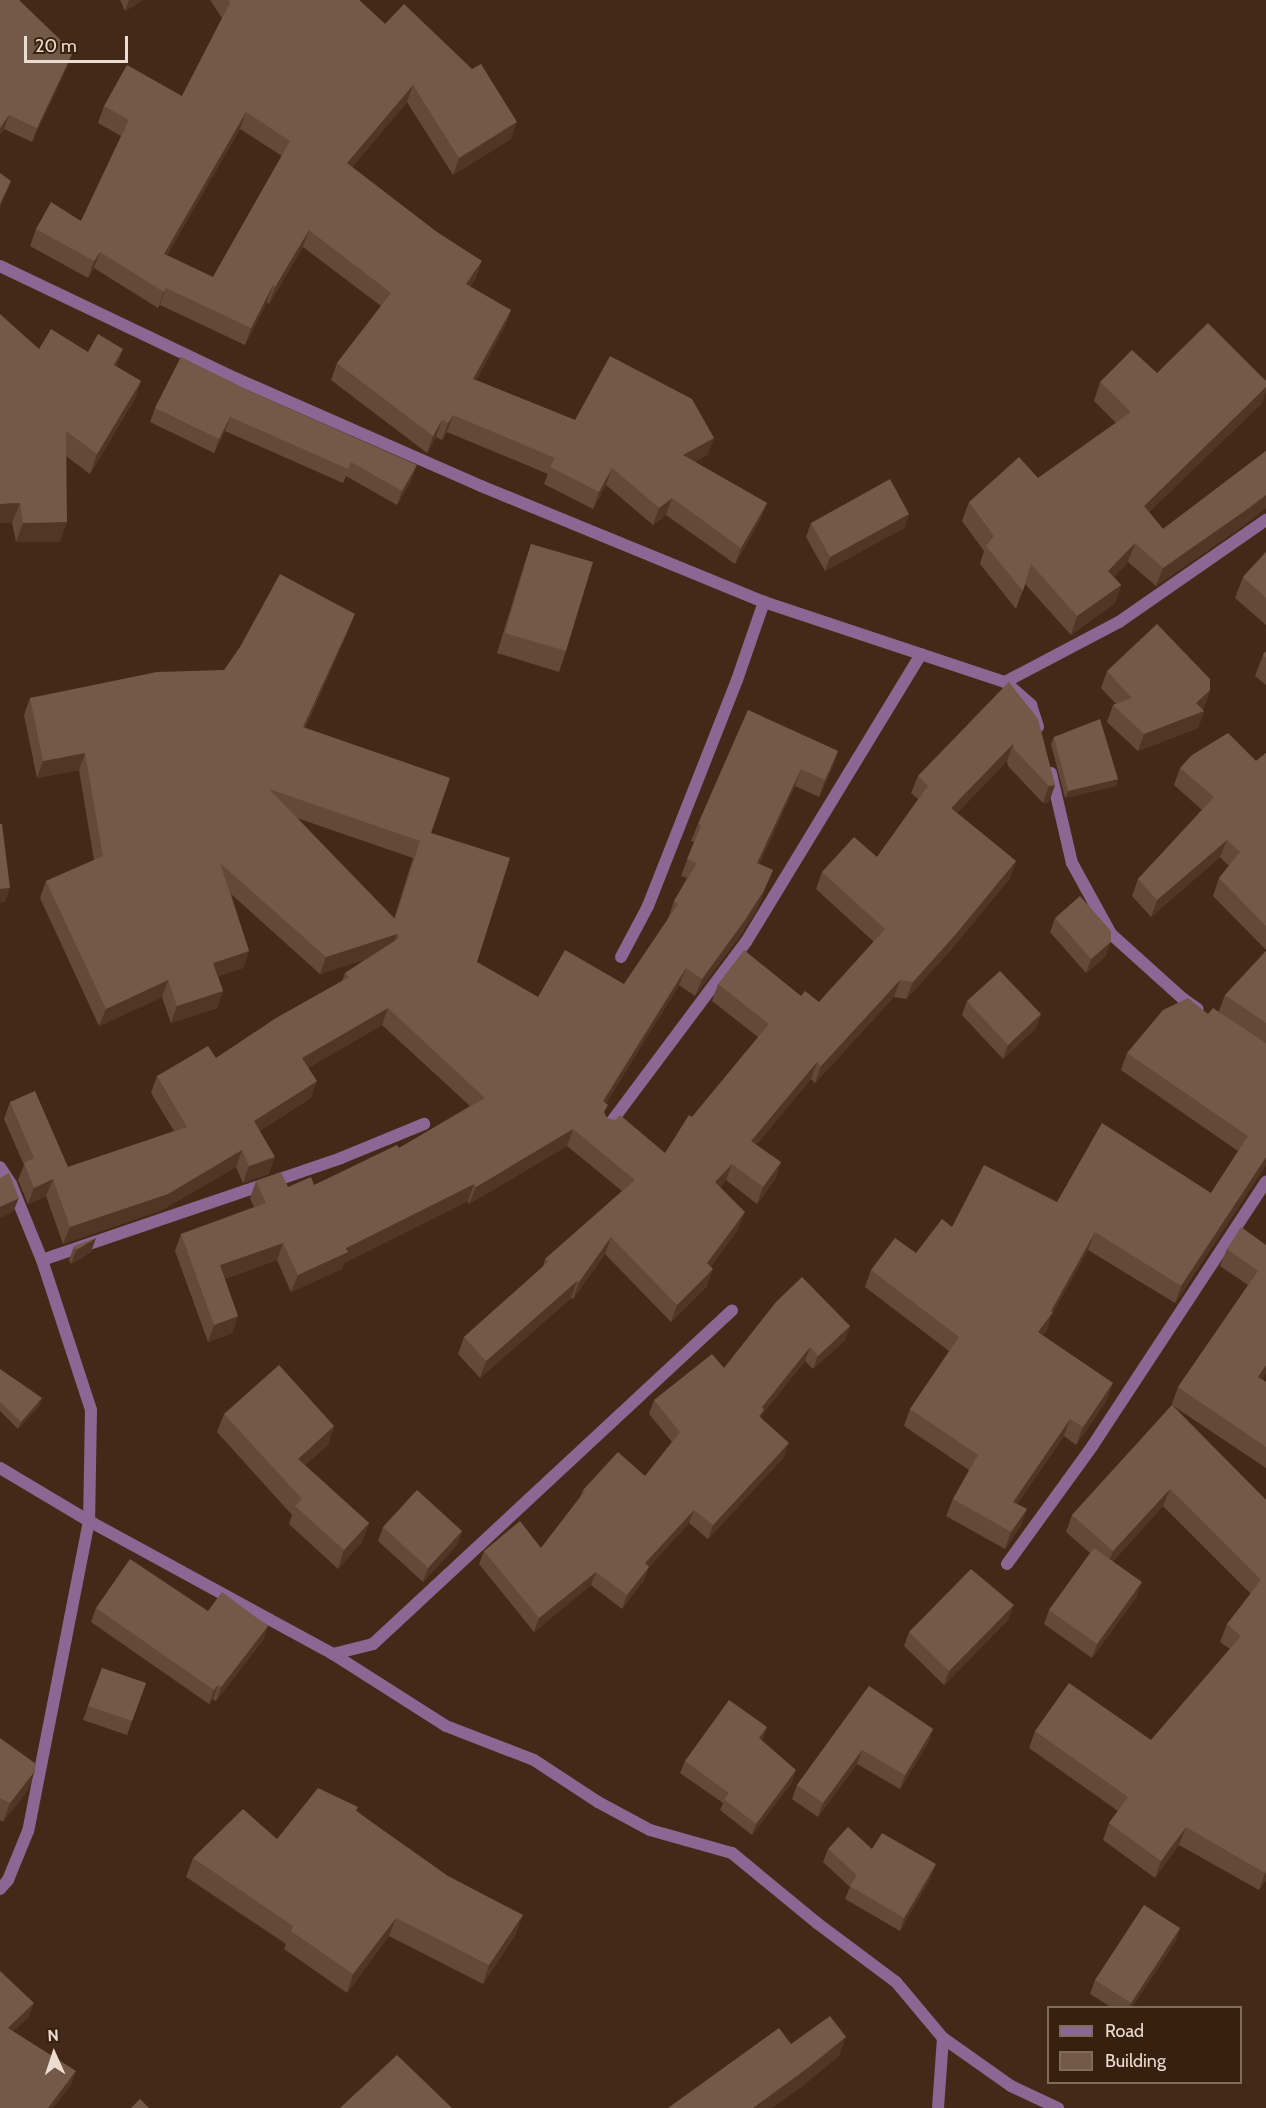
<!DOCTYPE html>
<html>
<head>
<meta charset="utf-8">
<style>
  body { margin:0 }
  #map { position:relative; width:1266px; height:2108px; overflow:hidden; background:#432a18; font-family:Cabin,sans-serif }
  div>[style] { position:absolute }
  .street>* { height:12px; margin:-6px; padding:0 6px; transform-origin:6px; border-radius:6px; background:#8b6893 }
  .wall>* { inset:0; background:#634937 }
  .shaded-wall>* { inset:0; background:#503624 }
  .building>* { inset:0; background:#725948 }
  span { translate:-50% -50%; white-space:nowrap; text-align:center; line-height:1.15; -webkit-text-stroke:4.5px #38200e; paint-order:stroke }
  .legend { position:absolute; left:1047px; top:2006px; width:195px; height:78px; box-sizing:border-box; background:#38200e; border:2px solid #806b5c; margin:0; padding:8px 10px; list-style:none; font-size:18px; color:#ecdbd0 }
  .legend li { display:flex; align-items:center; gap:12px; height:30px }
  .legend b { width:30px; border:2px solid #806b5c }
  .north { position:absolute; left:24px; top:2024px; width:60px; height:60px; -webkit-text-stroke:4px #38200e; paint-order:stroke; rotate:357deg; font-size:16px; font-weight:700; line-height:24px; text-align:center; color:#ecdbd0 }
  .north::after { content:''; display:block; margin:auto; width:21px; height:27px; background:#ecdbd0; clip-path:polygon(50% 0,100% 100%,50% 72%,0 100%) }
  .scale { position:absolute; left:24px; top:36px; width:104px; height:27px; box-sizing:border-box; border:3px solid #ecdbd0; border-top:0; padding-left:8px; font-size:18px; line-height:21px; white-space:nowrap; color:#ecdbd0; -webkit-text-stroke:4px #38200e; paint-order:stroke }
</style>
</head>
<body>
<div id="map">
  <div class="street">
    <div style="left:0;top:266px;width:260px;rotate:25.5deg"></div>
    <div style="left:235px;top:378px;width:269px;rotate:23.7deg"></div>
    <div style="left:481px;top:486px;width:306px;rotate:22.3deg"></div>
    <div style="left:764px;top:602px;width:254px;rotate:18.4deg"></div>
    <div style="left:1005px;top:682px;width:35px;rotate:41deg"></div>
    <div style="left:1031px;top:705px;width:23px;rotate:72deg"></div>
    <div style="left:1005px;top:682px;width:129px;rotate:-27.8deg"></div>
    <div style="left:1119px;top:622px;width:179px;rotate:-34.8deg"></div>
    <div style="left:1051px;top:773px;width:92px;rotate:76.9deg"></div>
    <div style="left:1072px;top:863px;width:81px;rotate:61.2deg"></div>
    <div style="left:1111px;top:934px;width:96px;rotate:42deg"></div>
    <div style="left:1182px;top:998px;width:19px;rotate:35deg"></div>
    <div style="left:621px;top:957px;width:58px;rotate:-62.1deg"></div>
    <div style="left:648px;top:906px;width:243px;rotate:-68.5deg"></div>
    <div style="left:737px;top:680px;width:83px;rotate:-70.9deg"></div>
    <div style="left:606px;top:1129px;width:234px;rotate:-53.2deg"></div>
    <div style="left:746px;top:942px;width:337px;rotate:-58.7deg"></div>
    <div style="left:0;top:1167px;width:20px;rotate:57deg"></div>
    <div style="left:11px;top:1184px;width:82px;rotate:67.8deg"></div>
    <div style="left:42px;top:1260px;width:158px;rotate:71.9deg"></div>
    <div style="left:91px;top:1410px;width:111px;rotate:91deg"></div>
    <div style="left:89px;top:1521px;width:316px;rotate:101.1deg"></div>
    <div style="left:28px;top:1831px;width:53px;rotate:112.2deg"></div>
    <div style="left:8px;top:1880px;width:12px;rotate:132deg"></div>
    <div style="left:42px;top:1260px;width:316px;rotate:-18.8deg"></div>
    <div style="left:341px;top:1158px;width:90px;rotate:-22.3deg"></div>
    <div style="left:0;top:1468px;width:104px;rotate:30.8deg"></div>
    <div style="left:89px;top:1521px;width:278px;rotate:28.6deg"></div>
    <div style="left:333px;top:1654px;width:134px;rotate:32.5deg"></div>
    <div style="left:446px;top:1726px;width:94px;rotate:21.1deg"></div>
    <div style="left:534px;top:1760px;width:77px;rotate:33.3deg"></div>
    <div style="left:598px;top:1802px;width:59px;rotate:28.3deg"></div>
    <div style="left:650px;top:1830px;width:85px;rotate:15.7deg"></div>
    <div style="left:732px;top:1853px;width:110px;rotate:39.5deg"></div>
    <div style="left:817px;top:1923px;width:99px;rotate:36.8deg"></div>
    <div style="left:896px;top:1982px;width:73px;rotate:50deg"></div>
    <div style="left:943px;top:2038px;width:83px;rotate:35.2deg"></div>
    <div style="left:1011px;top:2086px;width:52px;rotate:25.1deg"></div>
    <div style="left:1007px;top:1564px;width:147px;rotate:-54.1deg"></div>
    <div style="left:1093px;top:1445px;width:315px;rotate:-56.7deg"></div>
    <div style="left:333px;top:1654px;width:41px;rotate:-14deg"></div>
    <div style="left:373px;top:1644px;width:490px;rotate:-42.9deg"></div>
    <div style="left:938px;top:2108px;width:70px;rotate:-85.9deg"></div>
  </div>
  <div class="wall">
    <div style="clip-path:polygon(0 0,68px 65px,32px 142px,4px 129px,0 135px)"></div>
    <div style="clip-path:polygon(120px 0,143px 0,125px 11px)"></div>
    <div style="clip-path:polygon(evenodd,210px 0,359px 0,511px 139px,453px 175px,407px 102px,352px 167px,476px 278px,470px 287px,511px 310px,505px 326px,476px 380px,575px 420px,714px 438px,707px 455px,695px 462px,767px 503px,760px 520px,735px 564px,666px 515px,653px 525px,606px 485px,593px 509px,544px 484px,548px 474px,447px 432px,442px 440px,436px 437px,427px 453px,331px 380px,337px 363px,381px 306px,303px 247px,269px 304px,267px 302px,245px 345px,160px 305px,158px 308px,94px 268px,88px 278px,30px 246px,36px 229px,81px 221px,121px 136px,98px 123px,104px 106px,182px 96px,222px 18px,210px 0,240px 129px,282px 156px,213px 277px,167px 255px,240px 129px)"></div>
    <div style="clip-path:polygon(39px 349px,88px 352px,117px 367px,141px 381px,134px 400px,90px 474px,66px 456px,60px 542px,16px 542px,12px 523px)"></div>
    <div style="clip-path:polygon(181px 357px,412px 479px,397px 505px,346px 476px,343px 483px,225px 431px,214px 453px,150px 422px,155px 408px)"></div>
    <div style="clip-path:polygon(1157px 373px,1262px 403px,1149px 512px,1163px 529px,1266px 451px,1266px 508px,1243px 526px,1156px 586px,1128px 562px,1114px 577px,1121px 585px,1115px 603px,1071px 635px,1025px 584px,1016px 609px,980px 564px,984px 551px,962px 521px,969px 502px,1038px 478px,1116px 423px,1094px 401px,1100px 382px)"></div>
    <div style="clip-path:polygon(909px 514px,904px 528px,825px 571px,806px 537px,811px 523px)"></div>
    <div style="clip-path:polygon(531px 544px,566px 651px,559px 672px,497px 653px,524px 565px)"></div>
    <div style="clip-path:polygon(1266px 552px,1266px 625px,1235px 598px,1243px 577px)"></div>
    <div style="clip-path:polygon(evenodd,348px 631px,305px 728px,431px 833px,477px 962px,538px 997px,624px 984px,668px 919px,674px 901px,687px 878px,681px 876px,694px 842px,691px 841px,698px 824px,748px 710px,838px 751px,832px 768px,819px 797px,795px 786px,759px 864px,773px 870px,766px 887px,757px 909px,739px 937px,695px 996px,679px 985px,606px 1103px,604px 1113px,607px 1118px,665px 1153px,692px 1117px,758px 1037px,712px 1001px,718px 984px,801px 996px,819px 1002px,874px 942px,816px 889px,822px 872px,877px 857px,918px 799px,911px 793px,918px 776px,1009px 682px,1055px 785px,1049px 802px,1043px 803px,1008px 766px,1007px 761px,957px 813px,1016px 861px,1010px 878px,950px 951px,906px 999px,894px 997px,815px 1083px,811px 1079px,756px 1145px,781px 1162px,775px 1179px,757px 1204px,726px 1180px,720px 1187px,738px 1229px,710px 1267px,707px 1286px,671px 1322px,605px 1254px,573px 1299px,571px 1298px,480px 1378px,458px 1354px,464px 1337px,543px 1267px,545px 1259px,622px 1191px,567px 1146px,469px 1204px,468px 1201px,344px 1263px,342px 1269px,291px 1292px,277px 1260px,224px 1279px,238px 1316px,232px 1333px,208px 1342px,175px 1251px,181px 1234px,254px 1207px,250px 1198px,256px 1181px,288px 1187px,314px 1185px,399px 1148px,470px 1106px,382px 1025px,308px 1068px,311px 1098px,259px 1131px,269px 1174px,243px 1183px,236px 1167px,162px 1210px,63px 1244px,46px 1196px,28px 1204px,18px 1180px,24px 1165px,4px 1119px,10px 1102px,68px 1167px,174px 1131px,151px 1093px,157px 1076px,216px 1058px,342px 981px,345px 973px,366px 959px,320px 974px,231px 894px,249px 951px,243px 968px,218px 976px,223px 991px,217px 1008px,171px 1023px,162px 997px,99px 1026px,40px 898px,46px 881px,94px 860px,79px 770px,37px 778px,24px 715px,30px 698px,224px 670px,348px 631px,297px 818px,413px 858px,394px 919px,297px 818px)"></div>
    <div style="clip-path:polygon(1266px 651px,1266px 685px,1255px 676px,1263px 655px)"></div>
    <div style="clip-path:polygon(1107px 671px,1210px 690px,1204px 707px,1202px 709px,1204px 711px,1198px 728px,1138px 751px,1107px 722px,1113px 705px,1116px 704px,1101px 688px)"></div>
    <div style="clip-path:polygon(1054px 737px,1118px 779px,1116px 786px,1065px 798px,1051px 744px)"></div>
    <div style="clip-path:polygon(1266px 753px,1266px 950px,1213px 896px,1219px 878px,1229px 866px,1220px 857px,1151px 917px,1132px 896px,1138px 879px,1202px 810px,1174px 785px,1180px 768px,1256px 761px)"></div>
    <div style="clip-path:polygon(1055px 918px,1106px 956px,1086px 973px,1050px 932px)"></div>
    <div style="clip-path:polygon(1266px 951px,1266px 1165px,1175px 1303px,1088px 1250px,1051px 1316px,1047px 1330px,1042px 1335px,1107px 1400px,1076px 1445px,1064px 1436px,1017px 1504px,1027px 1509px,1020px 1527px,1005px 1549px,946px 1516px,953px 1499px,969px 1470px,904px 1426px,910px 1409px,949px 1351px,865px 1287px,871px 1270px,916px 1253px,952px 1227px,1057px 1202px,1211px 1193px,1238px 1151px,1121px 1070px,1127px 1053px,1208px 1014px,1219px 1011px,1225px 995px)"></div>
    <div style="clip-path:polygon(967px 1001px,1041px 1014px,1036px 1028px,1003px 1059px,962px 1015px)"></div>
    <div style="clip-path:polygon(1266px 1245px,1266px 1373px,1262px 1379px,1266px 1382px,1266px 1468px,1172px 1405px,1266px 1500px,1266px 1879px,1259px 1890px,1179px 1845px,1155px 1878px,1103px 1840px,1109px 1823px,1118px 1811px,1029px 1748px,1035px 1731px,1151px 1740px,1230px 1649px,1220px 1642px,1227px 1624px,1251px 1594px,1163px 1506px,1113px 1561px,1137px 1596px,1092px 1658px,1044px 1624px,1049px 1610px,1090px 1553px,1066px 1532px,1072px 1515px,1172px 1405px,1172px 1404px,1178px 1387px,1248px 1285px,1220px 1266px,1227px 1249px)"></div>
    <div style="clip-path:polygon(74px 1246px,91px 1252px,71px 1264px,69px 1260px)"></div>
    <div style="clip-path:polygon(850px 1326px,845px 1340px,813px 1369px,805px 1361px,763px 1413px,761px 1418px,784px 1457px,708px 1539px,689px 1523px,649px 1567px,644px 1580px,622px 1609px,591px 1585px,534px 1632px,479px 1564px,484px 1551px,541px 1548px,580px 1497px,583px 1490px,645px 1476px,672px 1442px,649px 1414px,654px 1400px,724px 1368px)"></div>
    <div style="clip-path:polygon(0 1369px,40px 1405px,18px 1429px,0 1411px)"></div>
    <div style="clip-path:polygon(224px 1414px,334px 1426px,328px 1445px,305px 1465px,369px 1523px,362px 1542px,338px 1569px,289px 1524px,292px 1515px,217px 1432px)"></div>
    <div style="clip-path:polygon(383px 1527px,462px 1531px,457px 1545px,423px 1582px,378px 1541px)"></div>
    <div style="clip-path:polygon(96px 1608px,208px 1611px,268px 1626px,263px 1640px,216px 1701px,213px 1699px,209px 1704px,91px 1622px)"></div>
    <div style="clip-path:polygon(1009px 1619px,944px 1685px,904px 1646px,909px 1632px)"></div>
    <div style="clip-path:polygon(102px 1668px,146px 1683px,127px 1735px,83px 1720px)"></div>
    <div style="clip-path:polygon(869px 1686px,933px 1729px,928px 1743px,900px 1789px,857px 1764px,818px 1817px,792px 1799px,797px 1785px)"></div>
    <div style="clip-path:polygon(767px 1727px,762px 1740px,792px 1782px,752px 1835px,720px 1810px,723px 1803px,680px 1773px,685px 1761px)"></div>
    <div style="clip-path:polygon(0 1738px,28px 1790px,3px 1822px,0 1820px)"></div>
    <div style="clip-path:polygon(357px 1811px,516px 1934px,483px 1984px,389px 1936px,347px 1993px,284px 1949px,286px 1944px,186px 1877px,193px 1858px,277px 1839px)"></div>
    <div style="clip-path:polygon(828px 1849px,872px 1849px,931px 1877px,900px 1931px,845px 1899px,850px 1887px,823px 1862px)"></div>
    <div style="clip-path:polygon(1180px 1928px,1175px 1942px,1132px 2007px,1111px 2007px,1090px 1994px,1095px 1980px)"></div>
  </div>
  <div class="shaded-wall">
    <div style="clip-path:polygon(129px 0,143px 0,125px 11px)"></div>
    <div style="clip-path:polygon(73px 52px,68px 65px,32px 142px,37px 128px)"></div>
    <div style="clip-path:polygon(413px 85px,407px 102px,341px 180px,347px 163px)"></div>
    <div style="clip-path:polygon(246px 112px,240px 129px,158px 270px,164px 254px)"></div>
    <div style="clip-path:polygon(9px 115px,4px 129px,0 135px,0 128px)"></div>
    <div style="clip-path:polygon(517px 122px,511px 139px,453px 175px,459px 158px)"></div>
    <div style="clip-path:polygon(11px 181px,6px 194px,0 208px,0 204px)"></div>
    <div style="clip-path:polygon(309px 230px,303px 247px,269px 304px,275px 287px)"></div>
    <div style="clip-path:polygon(100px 252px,94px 268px,88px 278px,94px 261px)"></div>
    <div style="clip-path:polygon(482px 261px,476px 278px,460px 301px,466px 284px)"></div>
    <div style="clip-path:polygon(273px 285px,267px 302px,245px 345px,251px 328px)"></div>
    <div style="clip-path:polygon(166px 288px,160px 305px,158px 308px,164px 292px)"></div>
    <div style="clip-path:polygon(511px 310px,505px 326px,467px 396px,473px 379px)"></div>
    <div style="clip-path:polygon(123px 349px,116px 369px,114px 365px)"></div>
    <div style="clip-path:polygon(141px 381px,134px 400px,90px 474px,97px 454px)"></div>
    <div style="clip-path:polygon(1266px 387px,1266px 392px,1262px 403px,1137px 524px,1144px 506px)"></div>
    <div style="clip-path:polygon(453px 415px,447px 432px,442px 440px,448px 423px)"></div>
    <div style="clip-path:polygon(230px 417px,225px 431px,214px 453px,219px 439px)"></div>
    <div style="clip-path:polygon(442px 420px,436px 437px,427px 453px,433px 436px)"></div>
    <div style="clip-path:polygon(714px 438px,707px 455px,677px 472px,683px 455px)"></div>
    <div style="clip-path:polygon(417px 465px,412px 479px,397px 505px,402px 491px)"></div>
    <div style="clip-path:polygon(612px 468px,606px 485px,593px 509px,599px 492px)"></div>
    <div style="clip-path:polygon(1266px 495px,1266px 508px,1243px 526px,1156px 586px,1163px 568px)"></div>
    <div style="clip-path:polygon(672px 498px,666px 515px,653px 525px,659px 508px)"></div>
    <div style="clip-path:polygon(20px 503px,12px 523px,0 523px,0 504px)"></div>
    <div style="clip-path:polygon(767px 503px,760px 520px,735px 564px,741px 548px)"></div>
    <div style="clip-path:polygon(909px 514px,904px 528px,825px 571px,830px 557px)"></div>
    <div style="clip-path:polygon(67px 522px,60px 542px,16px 542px,23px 523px)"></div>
    <div style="clip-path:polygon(1135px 543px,1128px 562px,1101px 590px,1108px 571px)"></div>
    <div style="clip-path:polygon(1121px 585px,1115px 603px,1071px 635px,1077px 616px)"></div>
    <div style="clip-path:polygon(355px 614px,348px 631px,297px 744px,303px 727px)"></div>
    <div style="clip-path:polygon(1210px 690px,1204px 707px,1196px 714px,1204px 711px,1198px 728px,1138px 751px,1144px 734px,1196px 703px)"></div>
    <div style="clip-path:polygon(1013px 744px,1007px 761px,945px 825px,951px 808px)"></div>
    <div style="clip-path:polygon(838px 751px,832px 768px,819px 797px,825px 780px)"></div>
    <div style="clip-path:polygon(85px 753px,79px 770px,37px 778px,43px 761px)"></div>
    <div style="clip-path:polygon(801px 769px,795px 786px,751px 880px,757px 863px)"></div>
    <div style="clip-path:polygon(1118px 779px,1116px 786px,1065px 798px,1068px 791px)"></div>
    <div style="clip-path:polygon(1055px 785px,1049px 802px,1043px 803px,1049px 786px)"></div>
    <div style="clip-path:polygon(1227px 840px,1220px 857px,1151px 917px,1157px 900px)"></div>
    <div style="clip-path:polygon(1016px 861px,1010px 878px,950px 951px,906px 999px,913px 982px)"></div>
    <div style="clip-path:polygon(773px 870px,757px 909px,739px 937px,695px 996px,702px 979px)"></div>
    <div style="clip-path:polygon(10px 888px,5px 902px,0 903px,0 889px)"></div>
    <div style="clip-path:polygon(397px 934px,391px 951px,320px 974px,326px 957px)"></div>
    <div style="clip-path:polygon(1111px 942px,1106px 956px,1086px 973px,1091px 959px)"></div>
    <div style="clip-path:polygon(249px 951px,243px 968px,207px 980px,213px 963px)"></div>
    <div style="clip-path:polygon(686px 968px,679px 985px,597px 1118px,603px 1101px)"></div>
    <div style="clip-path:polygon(168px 980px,162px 997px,99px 1026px,106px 1009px)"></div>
    <div style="clip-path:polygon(900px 980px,894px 997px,815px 1083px,821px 1066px)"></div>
    <div style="clip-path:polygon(223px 991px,217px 1008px,171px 1023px,177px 1006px)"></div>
    <div style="clip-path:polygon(388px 1008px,382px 1025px,296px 1075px,302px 1058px)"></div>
    <div style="clip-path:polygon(1041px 1014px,1036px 1028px,1003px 1059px,1008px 1045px)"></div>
    <div style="clip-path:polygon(817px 1062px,811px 1079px,745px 1158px,751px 1141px)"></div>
    <div style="clip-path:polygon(317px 1081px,311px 1098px,247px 1138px,254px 1121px)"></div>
    <div style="clip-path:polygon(573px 1129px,567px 1146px,469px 1204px,476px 1187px)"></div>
    <div style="clip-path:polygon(242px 1150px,236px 1167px,162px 1210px,63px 1244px,70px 1227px)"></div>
    <div style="clip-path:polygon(275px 1157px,269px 1174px,243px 1183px,249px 1166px)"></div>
    <div style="clip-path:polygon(1266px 1157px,1266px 1165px,1175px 1303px,1181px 1286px)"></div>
    <div style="clip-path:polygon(781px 1162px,775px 1179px,757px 1204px,763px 1187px)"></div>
    <div style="clip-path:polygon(732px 1164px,726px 1180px,709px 1199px,715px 1182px)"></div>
    <div style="clip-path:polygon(53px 1179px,46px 1196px,28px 1204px,34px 1188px)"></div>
    <div style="clip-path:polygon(474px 1184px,468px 1201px,344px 1263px,342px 1269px,291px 1292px,298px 1275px,346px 1248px)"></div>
    <div style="clip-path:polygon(19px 1198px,13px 1212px,0 1218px,0 1207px)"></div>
    <div style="clip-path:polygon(745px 1212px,738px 1229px,701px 1280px,707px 1263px)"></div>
    <div style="clip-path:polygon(1095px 1232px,1088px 1250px,1051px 1316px,1047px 1330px,1031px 1349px,1038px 1332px,1051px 1311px)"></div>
    <div style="clip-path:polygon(611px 1237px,605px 1254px,573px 1299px,579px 1282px)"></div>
    <div style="clip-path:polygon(96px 1238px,91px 1252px,71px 1264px,76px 1250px)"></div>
    <div style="clip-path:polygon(283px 1243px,277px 1260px,214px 1282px,220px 1265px)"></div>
    <div style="clip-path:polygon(713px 1269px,707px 1286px,671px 1322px,677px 1305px)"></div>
    <div style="clip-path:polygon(577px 1281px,571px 1298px,480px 1378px,486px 1361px)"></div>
    <div style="clip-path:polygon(238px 1316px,232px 1333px,208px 1342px,214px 1325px)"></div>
    <div style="clip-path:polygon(850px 1326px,845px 1340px,813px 1369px,818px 1356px)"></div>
    <div style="clip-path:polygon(810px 1347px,805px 1361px,763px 1413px,759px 1423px,754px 1430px,762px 1407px)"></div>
    <div style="clip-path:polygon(1266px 1365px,1266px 1373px,1252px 1394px,1258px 1377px)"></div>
    <div style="clip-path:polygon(1113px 1383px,1107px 1400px,1076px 1445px,1083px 1427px)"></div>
    <div style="clip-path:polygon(42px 1398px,40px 1405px,18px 1429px,21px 1422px)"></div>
    <div style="clip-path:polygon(1070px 1419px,1064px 1436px,1007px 1519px,1013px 1502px)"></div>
    <div style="clip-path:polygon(334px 1426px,328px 1445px,291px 1477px,298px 1459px)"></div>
    <div style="clip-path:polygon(789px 1443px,784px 1457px,708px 1539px,713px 1525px)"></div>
    <div style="clip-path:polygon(1170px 1489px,1163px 1506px,1106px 1568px,1113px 1551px)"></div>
    <div style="clip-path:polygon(1027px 1509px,1020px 1527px,1005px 1549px,1011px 1532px)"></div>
    <div style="clip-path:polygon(694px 1510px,689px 1523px,649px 1567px,644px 1580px,622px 1609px,627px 1595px,645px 1563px)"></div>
    <div style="clip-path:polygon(369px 1523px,362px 1542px,338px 1569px,344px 1550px)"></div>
    <div style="clip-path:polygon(462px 1531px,457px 1545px,423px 1582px,428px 1568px)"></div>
    <div style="clip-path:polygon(596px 1572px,591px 1585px,534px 1632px,539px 1618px)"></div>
    <div style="clip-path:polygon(1142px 1582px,1137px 1596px,1092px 1658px,1097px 1644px)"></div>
    <div style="clip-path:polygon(1014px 1605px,1009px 1619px,944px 1685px,949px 1671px)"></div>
    <div style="clip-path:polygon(268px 1626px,263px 1640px,216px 1701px,221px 1687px)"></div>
    <div style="clip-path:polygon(218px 1685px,213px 1699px,209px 1704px,214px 1690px)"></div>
    <div style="clip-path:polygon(767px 1727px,763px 1739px,755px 1750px,759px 1738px)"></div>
    <div style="clip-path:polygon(933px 1729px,928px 1743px,900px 1789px,905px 1775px)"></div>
    <div style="clip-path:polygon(862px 1750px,857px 1764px,818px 1817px,823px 1803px)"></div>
    <div style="clip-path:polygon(796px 1770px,792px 1782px,752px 1835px,756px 1824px)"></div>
    <div style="clip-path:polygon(35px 1771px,28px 1790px,3px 1822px,10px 1803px)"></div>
    <div style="clip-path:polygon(1186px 1827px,1179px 1845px,1155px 1878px,1161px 1861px)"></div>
    <div style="clip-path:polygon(936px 1864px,931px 1877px,900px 1931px,904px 1918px)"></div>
    <div style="clip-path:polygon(1266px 1871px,1266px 1877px,1259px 1890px)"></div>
    <div style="clip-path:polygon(523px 1915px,516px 1934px,483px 1984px,489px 1965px)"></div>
    <div style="clip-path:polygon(396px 1918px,389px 1936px,347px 1993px,353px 1974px)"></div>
    <div style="clip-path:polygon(1180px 1928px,1175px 1942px,1132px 2007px,1130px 2007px,1131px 2003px)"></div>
    <div style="clip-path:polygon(34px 2003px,29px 2017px,2px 2042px,8px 2028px)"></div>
    <div style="clip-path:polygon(846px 2037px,839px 2056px,802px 2087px,772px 2108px,753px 2108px)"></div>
    <div style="clip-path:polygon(76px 2071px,71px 2085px,53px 2108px,48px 2108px)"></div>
  </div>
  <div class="building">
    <div style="clip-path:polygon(0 0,19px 0,73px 52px,37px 128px,9px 115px,0 128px)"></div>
    <div style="clip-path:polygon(evenodd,228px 0,359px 0,385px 24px,404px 4px,472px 69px,481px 64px,517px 122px,459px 158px,413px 85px,347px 163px,437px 232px,482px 261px,466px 284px,511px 310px,473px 379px,575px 420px,610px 356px,692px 399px,714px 438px,683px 455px,767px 503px,741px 548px,672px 498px,659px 508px,612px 468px,599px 492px,550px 467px,555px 458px,453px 415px,448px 423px,442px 420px,433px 436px,337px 363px,391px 293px,309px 230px,275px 287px,273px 285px,251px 328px,166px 288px,164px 292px,100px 252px,94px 261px,36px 229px,51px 202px,81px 221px,129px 120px,104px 106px,127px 65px,182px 96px,230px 3px,228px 0,246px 112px,290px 141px,213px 277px,164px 254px,246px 112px)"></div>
    <div style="clip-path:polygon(0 173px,11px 181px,0 204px)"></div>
    <div style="clip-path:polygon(0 314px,39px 349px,51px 329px,88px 352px,98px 334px,123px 349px,114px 365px,141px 381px,97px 454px,66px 431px,67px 522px,23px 523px,20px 503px,0 504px)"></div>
    <div style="clip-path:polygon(1208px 323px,1266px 381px,1266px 387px,1144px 506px,1163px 529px,1266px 451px,1266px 495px,1249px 508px,1163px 568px,1135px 543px,1108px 571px,1121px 585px,1077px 616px,1031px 564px,1023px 591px,986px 546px,994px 536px,969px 502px,1019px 457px,1038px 478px,1131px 412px,1100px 382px,1132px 350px,1157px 373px)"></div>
    <div style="clip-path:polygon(181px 357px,254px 393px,417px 465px,402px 491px,351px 462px,348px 469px,230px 417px,219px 439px,155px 408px)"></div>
    <div style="clip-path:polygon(890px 479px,909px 514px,830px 557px,811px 523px)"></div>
    <div style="clip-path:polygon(531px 544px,593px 562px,566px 651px,505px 633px)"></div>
    <div style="clip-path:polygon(1266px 552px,1266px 598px,1243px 577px)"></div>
    <div style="clip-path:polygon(evenodd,280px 574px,355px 614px,303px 727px,450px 778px,431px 833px,510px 858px,477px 962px,538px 997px,565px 950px,624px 984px,678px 904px,674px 901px,697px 863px,687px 859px,701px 826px,698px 824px,748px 710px,838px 751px,825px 780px,801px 769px,757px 863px,773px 870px,763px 892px,745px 920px,702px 979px,686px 968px,603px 1101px,608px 1105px,604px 1112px,607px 1118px,615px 1120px,620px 1115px,665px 1153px,689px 1115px,692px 1117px,769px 1024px,718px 984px,744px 950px,801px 996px,805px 991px,819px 1002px,885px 929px,822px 872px,854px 837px,877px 857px,928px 786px,918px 776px,1009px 682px,1038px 719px,1055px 785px,1049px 786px,1014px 749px,1013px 744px,951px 808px,1016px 861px,956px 934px,913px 982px,900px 980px,821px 1066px,817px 1062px,751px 1141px,781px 1162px,763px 1187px,732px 1164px,715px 1182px,745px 1212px,707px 1263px,713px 1269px,677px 1305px,611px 1237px,579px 1282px,577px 1281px,486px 1361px,464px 1337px,549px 1261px,545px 1259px,635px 1180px,573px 1129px,476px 1187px,474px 1184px,346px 1248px,348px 1252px,298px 1275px,283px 1243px,220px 1265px,238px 1316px,214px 1325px,181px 1234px,266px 1203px,256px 1181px,281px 1172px,288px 1187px,311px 1177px,314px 1185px,397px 1145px,399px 1148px,485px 1098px,388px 1008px,302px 1058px,317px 1081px,254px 1121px,275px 1157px,249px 1166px,242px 1150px,168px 1194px,70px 1227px,53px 1179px,34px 1188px,24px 1163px,34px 1158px,10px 1102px,35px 1091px,68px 1167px,187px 1127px,157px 1076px,208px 1046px,216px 1058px,276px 1018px,349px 977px,345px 973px,399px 938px,397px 934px,326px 957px,220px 863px,249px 951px,213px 963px,223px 991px,177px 1006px,168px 980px,106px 1009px,46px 881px,103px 856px,85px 753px,43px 761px,30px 698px,157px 672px,224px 670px,240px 647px,280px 574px,269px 789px,420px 841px,395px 919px,269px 789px)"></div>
    <div style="clip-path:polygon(1157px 624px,1210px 679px,1210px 690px,1196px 703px,1204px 711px,1144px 734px,1113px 705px,1132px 698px,1107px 671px)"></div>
    <div style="clip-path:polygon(1266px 651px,1266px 658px,1263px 655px)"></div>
    <div style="clip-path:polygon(1100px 719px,1118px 779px,1068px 791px,1054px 737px)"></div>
    <div style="clip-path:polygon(1228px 733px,1256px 761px,1266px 753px,1266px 926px,1219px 878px,1240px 852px,1227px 840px,1157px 900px,1138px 879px,1214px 797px,1180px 768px,1192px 755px)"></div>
    <div style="clip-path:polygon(0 824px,2px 824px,10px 888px,0 889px)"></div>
    <div style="clip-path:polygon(1080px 896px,1111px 931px,1111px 942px,1091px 959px,1055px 918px)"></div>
    <div style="clip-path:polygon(1266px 951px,1266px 1023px,1225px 995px)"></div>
    <div style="clip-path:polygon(1000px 971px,1041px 1014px,1008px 1045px,967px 1001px)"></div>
    <div style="clip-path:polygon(1188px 998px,1208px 1014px,1213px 1008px,1266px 1043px,1266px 1157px,1181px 1286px,1095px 1232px,1051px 1311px,1053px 1312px,1038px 1332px,1113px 1383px,1083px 1427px,1070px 1419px,1013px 1502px,1027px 1509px,1011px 1532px,953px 1499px,978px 1455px,910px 1409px,959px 1337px,871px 1270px,895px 1238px,916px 1253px,942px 1219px,952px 1227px,984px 1165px,1057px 1202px,1102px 1123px,1211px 1193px,1248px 1136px,1127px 1053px,1163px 1010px)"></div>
    <div style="clip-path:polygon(9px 1173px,19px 1198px,0 1207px,0 1178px)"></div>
    <div style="clip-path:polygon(1241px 1227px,1266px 1245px,1266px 1365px,1258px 1377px,1266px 1382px,1266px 1447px,1178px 1387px,1258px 1271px,1227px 1249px)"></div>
    <div style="clip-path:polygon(96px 1238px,76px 1250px,74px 1246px)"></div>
    <div style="clip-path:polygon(802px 1277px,850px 1326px,818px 1356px,810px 1347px,762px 1407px,764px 1410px,759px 1416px,789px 1443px,713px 1525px,694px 1510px,645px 1563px,649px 1567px,627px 1595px,596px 1572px,539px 1618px,484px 1551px,520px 1521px,541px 1548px,585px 1491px,583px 1490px,618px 1452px,645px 1476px,680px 1432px,654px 1400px,712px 1354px,724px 1368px,776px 1302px)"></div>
    <div style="clip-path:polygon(279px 1365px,334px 1426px,298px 1459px,369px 1523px,344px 1550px,295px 1506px,302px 1499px,224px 1414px)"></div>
    <div style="clip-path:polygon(0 1369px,42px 1398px,21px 1422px,0 1402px)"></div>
    <div style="clip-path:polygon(1172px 1405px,1266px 1500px,1266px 1871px,1265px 1873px,1186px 1827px,1161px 1861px,1109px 1823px,1128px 1797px,1035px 1731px,1069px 1683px,1151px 1740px,1241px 1636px,1227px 1624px,1261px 1580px,1170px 1489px,1113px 1551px,1072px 1515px)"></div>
    <div style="clip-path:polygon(417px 1490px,462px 1531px,428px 1568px,383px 1527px)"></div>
    <div style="clip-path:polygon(1094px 1548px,1142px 1582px,1097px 1644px,1049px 1610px)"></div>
    <div style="clip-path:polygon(130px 1559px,208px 1611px,222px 1592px,268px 1626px,221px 1687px,218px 1685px,214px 1690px,96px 1608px)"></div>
    <div style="clip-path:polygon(971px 1569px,1014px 1605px,949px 1671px,909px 1632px)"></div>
    <div style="clip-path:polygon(102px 1668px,146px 1683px,132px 1721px,88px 1706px)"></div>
    <div style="clip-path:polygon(869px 1686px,933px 1729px,905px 1775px,862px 1750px,823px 1803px,797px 1785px)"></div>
    <div style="clip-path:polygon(729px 1700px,767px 1727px,759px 1738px,796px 1770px,756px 1824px,724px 1799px,729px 1793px,685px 1761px)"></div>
    <div style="clip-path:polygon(0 1738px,36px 1764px,35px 1771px,10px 1803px,0 1798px)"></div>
    <div style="clip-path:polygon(318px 1788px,358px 1807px,356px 1811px,448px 1876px,523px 1915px,489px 1965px,396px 1918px,353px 1974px,291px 1931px,293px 1926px,193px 1858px,243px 1809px,277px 1839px)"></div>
    <div style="clip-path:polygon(848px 1827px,872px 1849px,882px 1833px,936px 1864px,904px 1918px,850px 1886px,857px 1875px,828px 1849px)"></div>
    <div style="clip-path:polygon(1144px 1905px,1180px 1928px,1131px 2003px,1095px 1980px)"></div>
    <div style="clip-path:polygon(0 1971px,34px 2003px,8px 2028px,76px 2071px,48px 2108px,0 2108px)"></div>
    <div style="clip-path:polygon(830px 2016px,846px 2037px,809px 2067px,753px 2108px,668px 2108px,779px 2028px,791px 2044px)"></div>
    <div style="clip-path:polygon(397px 2055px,452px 2108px,340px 2108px)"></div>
    <div style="clip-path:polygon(140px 2099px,149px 2108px,131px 2108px)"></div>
  </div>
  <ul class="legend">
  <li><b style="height:8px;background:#8b6893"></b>Road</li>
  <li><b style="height:16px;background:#725948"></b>Building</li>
  </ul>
  <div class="north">N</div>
  <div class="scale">20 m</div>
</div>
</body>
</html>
